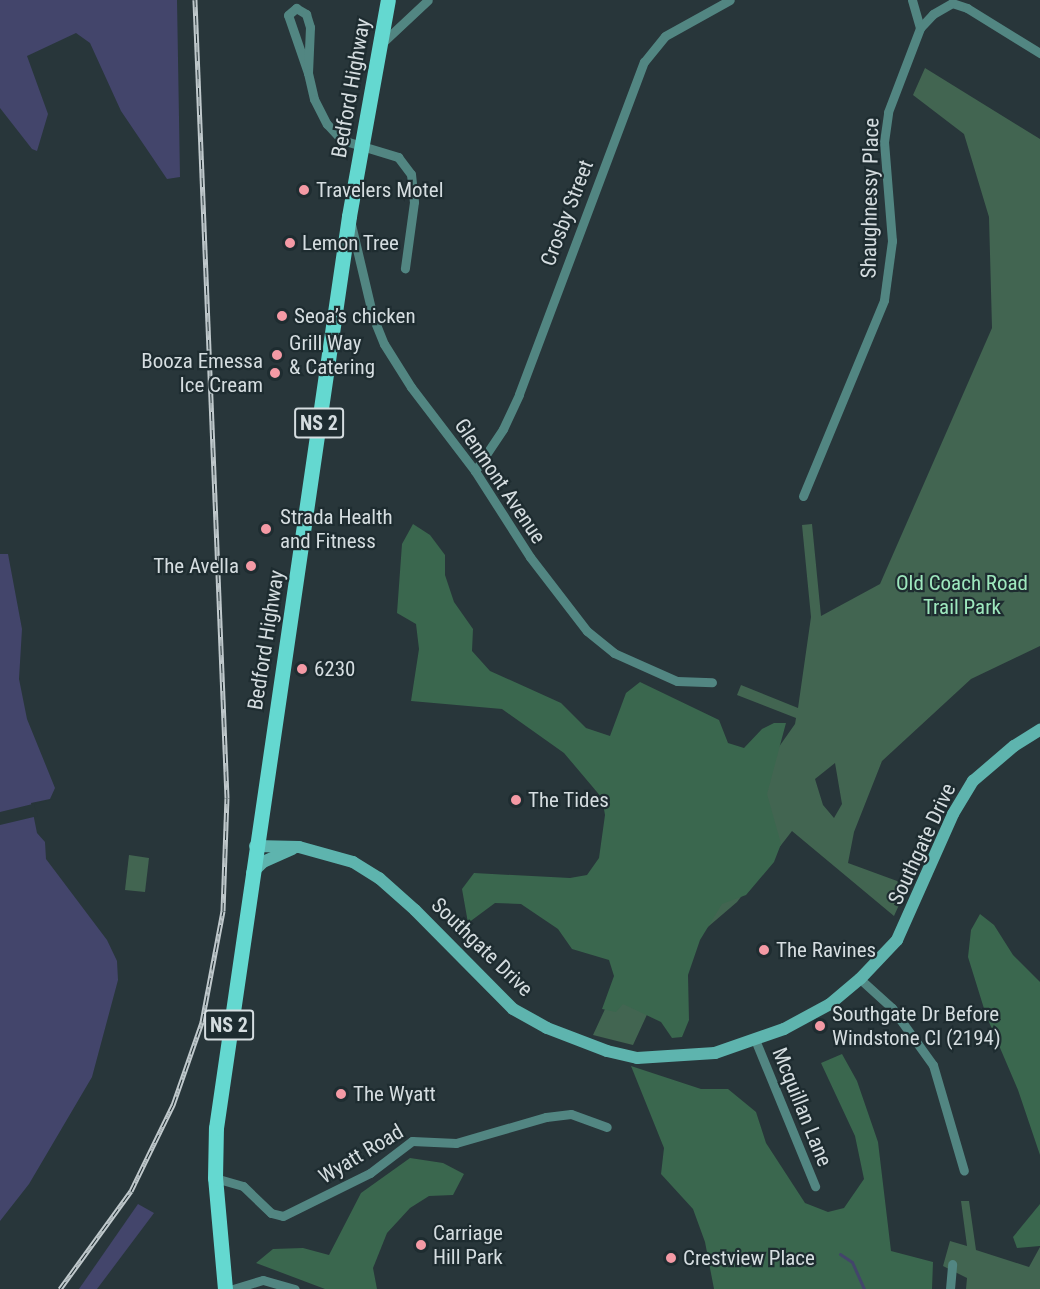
<!DOCTYPE html>
<html>
<head>
<meta charset="utf-8">
<style>
  body { margin:0 }
  #map { position:relative; width:1040px; height:1289px; overflow:hidden; background:#28363a; font-family:"Roboto Condensed",sans-serif }
  div>[style] { position:absolute }
  .green>* { inset:0; background:#426551 }
  .forest>* { inset:0; background:#3a674e }
  .water>* { inset:0; background:#43456b }
  .pier>* { inset:0; background:#28363a }
  .stream>* { height:3px; margin:-1.5px; padding:0 1.5px; transform-origin:1.5px; border-radius:1.5px; background:#43456b }
  .street>* { height:9px; margin:-4.5px; padding:0 4.5px; transform-origin:4.5px; border-radius:4.5px; background:#528682 }
  .secondary>* { height:12px; margin:-6px; padding:0 6px; transform-origin:6px; border-radius:6px; background:#5eb4ae }
  .primary>* { height:15px; margin:-7.5px; padding:0 7.5px; transform-origin:7.5px; border-radius:7.5px; background:#64d8d0 }
  .rail>* { height:5px; margin-top:-2.5px; transform-origin:0; background:repeating-linear-gradient(90deg,#1e2c30 0 9px,#c0c9cc 0 18px); box-sizing:border-box; border-block:2px solid #c0c9cc }
  .dots>* { width:16px; height:16px; translate:-50% -50%; box-sizing:border-box; border:3px solid #1e2c30; border-radius:50% }
  span { translate:-50% -50%; white-space:nowrap; text-align:center; line-height:1.15; -webkit-text-stroke:4.5px #1e2c30; paint-order:stroke }
  .shield-label span { padding:2px 4px; background:#1e2c30; border:2px solid; border-radius:4px; -webkit-text-stroke-width:0 }
  .shield-label { font-size:20px; color:#d5dde0; font-weight:700 }
  .street-label { font-size:21px; color:#d5dde0 }
  .poi-label { font-size:21px; color:#d5dde0 }
  .left { translate:0 -50%; text-align:left }
  .right { translate:-100% -50%; text-align:right }
  .park-label { font-size:21px; color:#9ee8be }
</style>
</head>
<body>
<div id="map">
  <div class="green">
    <div style="clip-path:polygon(evenodd,925px 68px,1040px 139px,1040px 646px,971px 679px,882px 761px,854px 832px,848px 863px,908px 885px,894px 916px,792px 831px,737px 902px,674px 956px,633px 1045px,593px 1035px,625px 966px,795px 724px,796px 718px,737px 695px,741px 685px,798px 708px,811px 617px,802px 525px,812px 524px,821px 616px,880px 584px,992px 328px,989px 217px,964px 134px,913px 95px,925px 68px,835px 763px,842px 804px,834px 818px,823px 805px,815px 779px,835px 763px)"></div>
    <div style="clip-path:polygon(129px 855px,149px 858px,145px 892px,125px 890px)"></div>
    <div style="clip-path:polygon(961px 1201px,969px 1201px,976px 1250px,1029px 1267px,1040px 1247px,1040px 1289px,966px 1289px,967px 1278px,943px 1266px,950px 1241px,967px 1246px)"></div>
  </div>
  <div class="forest">
    <div style="clip-path:polygon(413px 524px,430px 535px,445px 555px,445px 575px,454px 602px,473px 629px,472px 651px,490px 671px,561px 703px,586px 728px,610px 736px,626px 693px,640px 682px,719px 720px,728px 743px,744px 748px,762px 729px,774px 723px,786px 723px,767px 794px,781px 844px,774px 862px,746px 895px,722px 904px,700px 940px,688px 975px,689px 1020px,682px 1037px,672px 1038px,661px 1022px,623px 1004px,616px 1012px,602px 1009px,614px 976px,609px 960px,572px 949px,558px 929px,521px 904px,495px 903px,468px 923px,462px 889px,474px 873px,570px 878px,587px 875px,599px 858px,605px 815px,602px 798px,564px 753px,502px 709px,411px 701px,419px 649px,416px 624px,397px 613px,402px 544px)"></div>
    <div style="clip-path:polygon(980px 914px,994px 925px,1013px 955px,1040px 982px,1040px 1155px,1018px 1090px,986px 1015px,968px 957px,971px 930px)"></div>
    <div style="clip-path:polygon(842px 1054px,857px 1081px,878px 1142px,891px 1251px,933px 1262px,932px 1289px,714px 1289px,705px 1242px,693px 1209px,661px 1174px,664px 1148px,631px 1066px,701px 1089px,728px 1089px,756px 1112px,766px 1143px,805px 1203px,828px 1212px,844px 1208px,864px 1179px,855px 1136px,821px 1063px)"></div>
    <div style="clip-path:polygon(410px 1158px,443px 1163px,464px 1174px,453px 1195px,429px 1196px,410px 1208px,387px 1233px,373px 1268px,377px 1289px,325px 1289px,256px 1263px,273px 1249px,303px 1248px,329px 1255px,361px 1193px)"></div>
    <div style="clip-path:polygon(1040px 1204px,1040px 1246px,1017px 1248px,1013px 1237px)"></div>
  </div>
  <div class="water">
    <div style="clip-path:polygon(0 0,177px 0,180px 177px,167px 179px,121px 111px,90px 43px,76px 33px,27px 56px,48px 114px,37px 151px,32px 149px,0 108px)"></div>
    <div style="clip-path:polygon(0 554px,8px 554px,22px 629px,19px 679px,27px 719px,55px 788px,50px 799px,31px 803px,37px 833px,45px 842px,46px 859px,107px 940px,117px 961px,118px 980px,92px 1077px,29px 1184px,0 1221px)"></div>
    <div style="clip-path:polygon(138px 1204px,154px 1213px,97px 1289px,79px 1289px)"></div>
  </div>
  <div class="pier">
    <div style="clip-path:polygon(53px 799px,34px 805px,38px 816px,0 825px,0 812px)"></div>
  </div>
  <div class="stream">
    <div style="left:840px;top:1254px;width:14px;rotate:34deg"></div>
    <div style="left:852px;top:1262px;width:30px;rotate:66deg"></div>
  </div>
  <div class="street">
    <div style="left:912px;top:0;width:29px;rotate:74deg"></div>
    <div style="left:381px;top:44px;width:64px;rotate:-43.1deg"></div>
    <div style="left:308px;top:73px;width:61px;rotate:-109deg"></div>
    <div style="left:288px;top:15px;width:11px;rotate:-41deg"></div>
    <div style="left:296px;top:8px;width:12px;rotate:31deg"></div>
    <div style="left:306px;top:14px;width:14px;rotate:73deg"></div>
    <div style="left:310px;top:27px;width:46px;rotate:92.5deg"></div>
    <div style="left:308px;top:73px;width:27px;rotate:77deg"></div>
    <div style="left:314px;top:99px;width:28px;rotate:63deg"></div>
    <div style="left:327px;top:124px;width:22px;rotate:47deg"></div>
    <div style="left:342px;top:140px;width:59px;rotate:16.9deg"></div>
    <div style="left:398px;top:157px;width:21px;rotate:53deg"></div>
    <div style="left:411px;top:174px;width:28px;rotate:84deg"></div>
    <div style="left:414px;top:202px;width:67px;rotate:97.8deg"></div>
    <div style="left:351px;top:224px;width:96px;rotate:76.7deg"></div>
    <div style="left:373px;top:317px;width:29px;rotate:68deg"></div>
    <div style="left:384px;top:344px;width:51px;rotate:57.9deg"></div>
    <div style="left:411px;top:387px;width:106px;rotate:52.7deg"></div>
    <div style="left:475px;top:471px;width:102px;rotate:57.4deg"></div>
    <div style="left:530px;top:557px;width:93px;rotate:52.4deg"></div>
    <div style="left:587px;top:631px;width:35px;rotate:39deg"></div>
    <div style="left:614px;top:653px;width:69px;rotate:24deg"></div>
    <div style="left:677px;top:681px;width:35px;rotate:2deg"></div>
    <div style="left:475px;top:471px;width:50px;rotate:-56.3deg"></div>
    <div style="left:503px;top:429px;width:38px;rotate:-65deg"></div>
    <div style="left:519px;top:394px;width:355px;rotate:-69.4deg"></div>
    <div style="left:644px;top:62px;width:33px;rotate:-51deg"></div>
    <div style="left:665px;top:36px;width:74px;rotate:-29deg"></div>
    <div style="left:803px;top:496px;width:212px;rotate:-67.5deg"></div>
    <div style="left:884px;top:300px;width:60px;rotate:-82.3deg"></div>
    <div style="left:892px;top:241px;width:99px;rotate:-94.6deg"></div>
    <div style="left:884px;top:142px;width:30px;rotate:-82deg"></div>
    <div style="left:888px;top:112px;width:90px;rotate:-69.1deg"></div>
    <div style="left:920px;top:28px;width:19px;rotate:-47deg"></div>
    <div style="left:933px;top:14px;width:22px;rotate:-30deg"></div>
    <div style="left:952px;top:3px;width:16px;rotate:18deg"></div>
    <div style="left:967px;top:8px;width:86px;rotate:31.7deg"></div>
    <div style="left:860px;top:979px;width:43px;rotate:42.2deg"></div>
    <div style="left:892px;top:1008px;width:70px;rotate:54.3deg"></div>
    <div style="left:933px;top:1065px;width:110px;rotate:73.7deg"></div>
    <div style="left:756px;top:1042px;width:156px;rotate:67.7deg"></div>
    <div style="left:215px;top:1178px;width:29px;rotate:16deg"></div>
    <div style="left:243px;top:1186px;width:39px;rotate:44deg"></div>
    <div style="left:271px;top:1213px;width:12px;rotate:14deg"></div>
    <div style="left:283px;top:1216px;width:97px;rotate:-26.3deg"></div>
    <div style="left:370px;top:1173px;width:53px;rotate:-37.3deg"></div>
    <div style="left:412px;top:1141px;width:44px;rotate:2.6deg"></div>
    <div style="left:456px;top:1143px;width:94px;rotate:-16.1deg"></div>
    <div style="left:546px;top:1117px;width:25px;rotate:-7deg"></div>
    <div style="left:571px;top:1114px;width:38px;rotate:20deg"></div>
    <div style="left:233px;top:1289px;width:31px;rotate:-17deg"></div>
    <div style="left:263px;top:1280px;width:33px;rotate:16deg"></div>
    <div style="left:950px;top:1289px;width:25px;rotate:-85deg"></div>
  </div>
  <div class="secondary">
    <div style="left:255px;top:846px;width:44px;rotate:1.3deg"></div>
    <div style="left:299px;top:847px;width:56px;rotate:15.5deg"></div>
    <div style="left:353px;top:862px;width:31px;rotate:32deg"></div>
    <div style="left:379px;top:878px;width:48px;rotate:41.6deg"></div>
    <div style="left:415px;top:910px;width:139px;rotate:45.3deg"></div>
    <div style="left:513px;top:1009px;width:39px;rotate:29deg"></div>
    <div style="left:547px;top:1028px;width:64px;rotate:21deg"></div>
    <div style="left:607px;top:1051px;width:31px;rotate:13deg"></div>
    <div style="left:637px;top:1058px;width:78px;rotate:-3.7deg"></div>
    <div style="left:715px;top:1053px;width:73px;rotate:-19.2deg"></div>
    <div style="left:784px;top:1029px;width:52px;rotate:-28.5deg"></div>
    <div style="left:830px;top:1004px;width:39px;rotate:-40deg"></div>
    <div style="left:860px;top:979px;width:54px;rotate:-46.5deg"></div>
    <div style="left:897px;top:940px;width:138px;rotate:-66deg"></div>
    <div style="left:953px;top:814px;width:39px;rotate:-59deg"></div>
    <div style="left:973px;top:781px;width:54px;rotate:-40.5deg"></div>
    <div style="left:1014px;top:746px;width:31px;rotate:-32deg"></div>
    <div style="left:252px;top:873px;width:16px;rotate:-45deg"></div>
    <div style="left:263px;top:862px;width:32px;rotate:-24deg"></div>
  </div>
  <div class="primary">
    <div style="left:225px;top:1289px;width:111px;rotate:-95.1deg"></div>
    <div style="left:215px;top:1178px;width:50px;rotate:-88.9deg"></div>
    <div style="left:216px;top:1128px;width:922px;rotate:-81.7deg"></div>
    <div style="left:349px;top:216px;width:219px;rotate:-79.8deg"></div>
  </div>
  <div class="rail">
    <div style="left:60px;top:1289px;width:121px;rotate:-54.1deg"></div>
    <div style="left:131px;top:1191px;width:96px;rotate:-64deg"></div>
    <div style="left:173px;top:1105px;width:88px;rotate:-70.7deg"></div>
    <div style="left:202px;top:1022px;width:113px;rotate:-79.3deg"></div>
    <div style="left:223px;top:911px;width:113px;rotate:-88deg"></div>
    <div style="left:227px;top:798px;width:799px;rotate:-92.3deg"></div>
  </div>
  <div class="dots">
    <div style="left:304px;top:190px;background:#f49aa5"></div>
    <div style="left:290px;top:243px;background:#f49aa5"></div>
    <div style="left:282px;top:316px;background:#f49aa5"></div>
    <div style="left:277px;top:355px;background:#f49aa5"></div>
    <div style="left:275px;top:373px;background:#f49aa5"></div>
    <div style="left:266px;top:529px;background:#f49aa5"></div>
    <div style="left:251px;top:566px;background:#f49aa5"></div>
    <div style="left:302px;top:669px;background:#f49aa5"></div>
    <div style="left:516px;top:800px;background:#f49aa5"></div>
    <div style="left:764px;top:950px;background:#f49aa5"></div>
    <div style="left:820px;top:1026px;background:#f49aa5"></div>
    <div style="left:341px;top:1094px;background:#f49aa5"></div>
    <div style="left:421px;top:1245px;background:#f49aa5"></div>
    <div style="left:671px;top:1258px;background:#f49aa5"></div>
  </div>
  <div class="shield-label">
    <span style="left:319px;top:423px">NS 2</span>
    <span style="left:229px;top:1025px">NS 2</span>
  </div>
  <div class="street-label">
    <span style="left:351px;top:88px;rotate:-80deg">Bedford Highway</span>
    <span style="left:870px;top:198px;rotate:-89deg">Shaughnessy Place</span>
    <span style="left:567px;top:213px;rotate:-69deg">Crosby Street</span>
    <span style="left:500px;top:481px;rotate:56deg">Glenmont Avenue</span>
    <span style="left:266px;top:640px;rotate:-81deg">Bedford Highway</span>
    <span style="left:922px;top:844px;rotate:-65deg">Southgate Drive</span>
    <span style="left:482px;top:947px;rotate:44deg">Southgate Drive</span>
    <span style="left:802px;top:1107px;rotate:68deg">Mcquillan Lane</span>
    <span style="left:361px;top:1154px;rotate:-31deg">Wyatt Road</span>
  </div>
  <div class="poi-label">
    <span class="left" style="left:316px;top:190px">Travelers Motel</span>
    <span class="left" style="left:302px;top:243px">Lemon Tree</span>
    <span class="left" style="left:294px;top:316px">Seoa’s chicken</span>
    <span class="left" style="left:289px;top:355px">Grill Way<br>&amp; Catering</span>
    <span class="right" style="left:263px;top:373px">Booza Emessa<br>Ice Cream</span>
    <span class="left" style="left:280px;top:529px">Strada Health<br>and Fitness</span>
    <span class="right" style="left:239px;top:566px">The Avella</span>
    <span class="left" style="left:314px;top:669px">6230</span>
    <span class="left" style="left:528px;top:800px">The Tides</span>
    <span class="left" style="left:776px;top:950px">The Ravines</span>
    <span class="left" style="left:832px;top:1026px">Southgate Dr Before<br>Windstone Cl (2194)</span>
    <span class="left" style="left:353px;top:1094px">The Wyatt</span>
    <span class="left" style="left:433px;top:1245px">Carriage<br>Hill Park</span>
    <span class="left" style="left:683px;top:1258px">Crestview Place</span>
  </div>
  <div class="park-label">
    <span style="left:962px;top:595px">Old Coach Road<br>Trail Park</span>
  </div>
</div>
</body>
</html>
